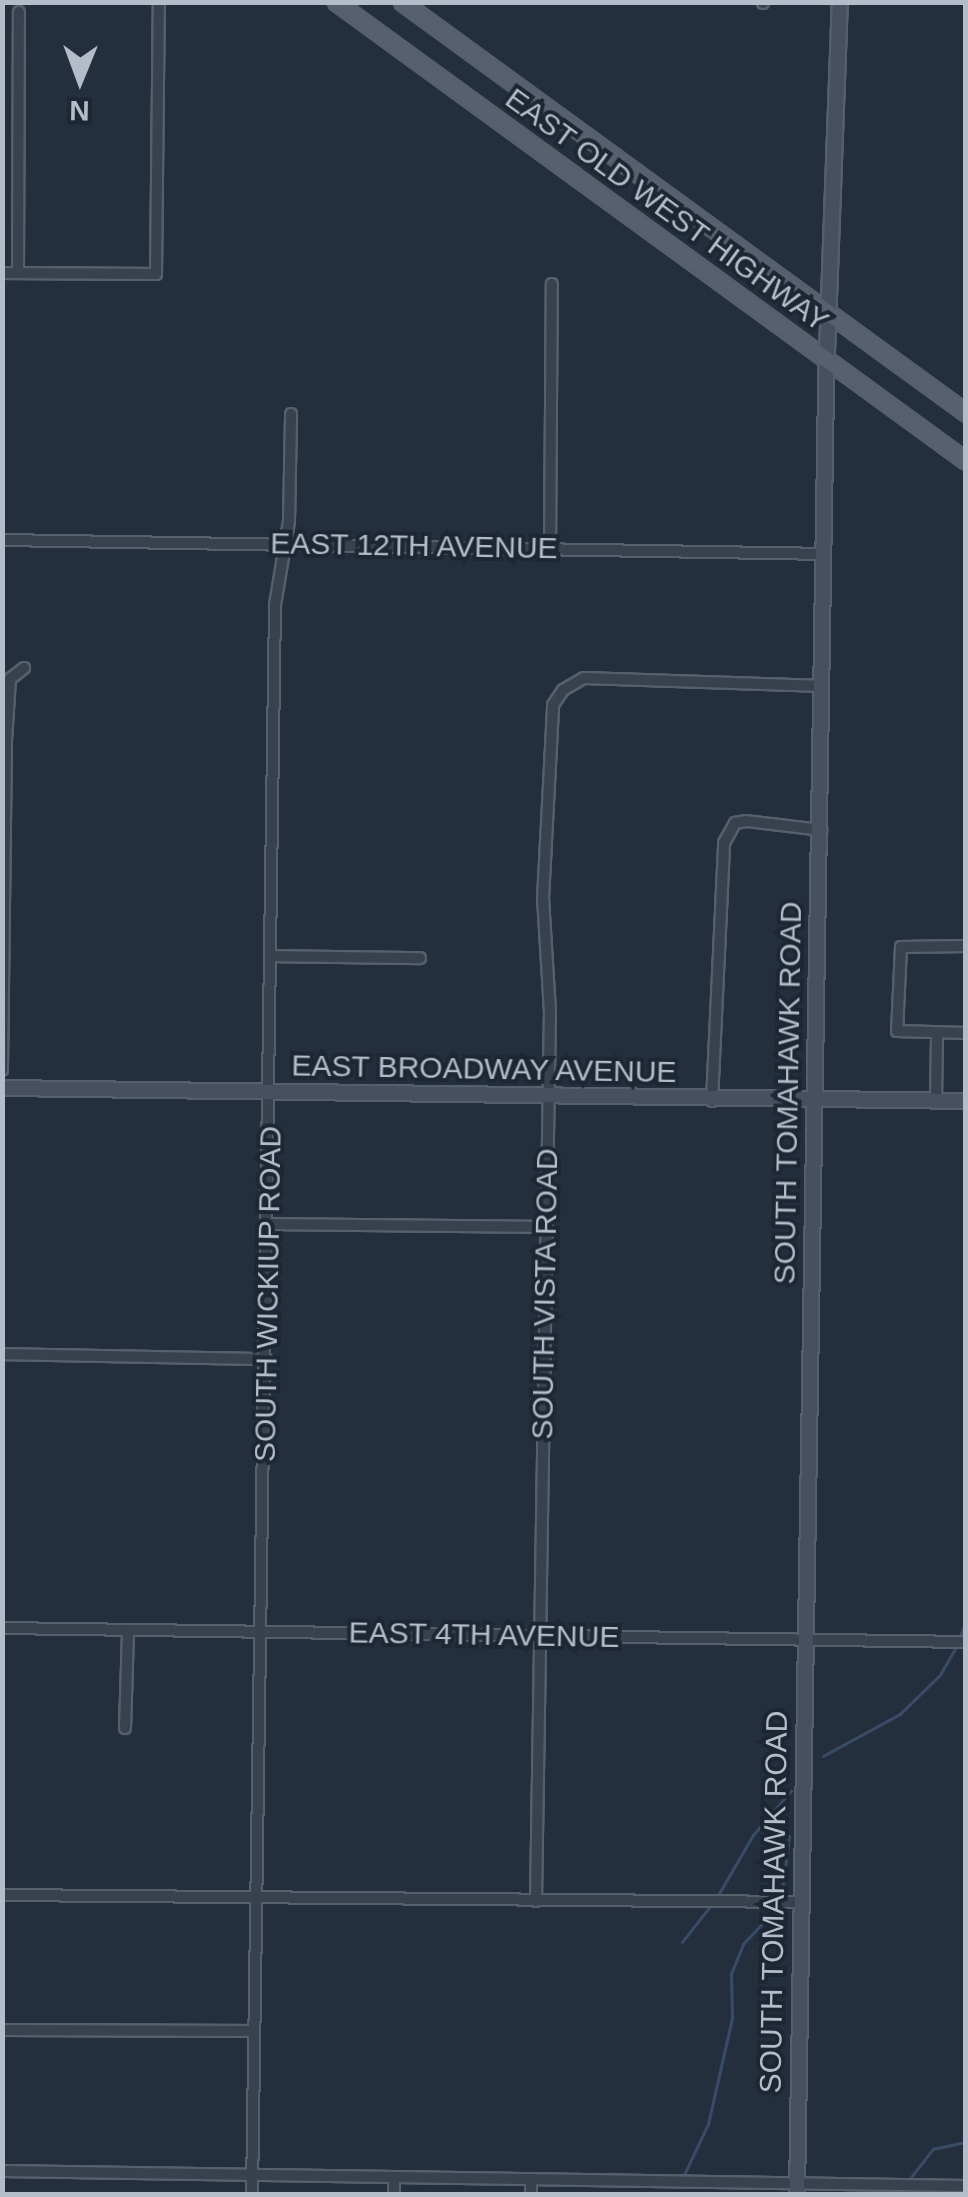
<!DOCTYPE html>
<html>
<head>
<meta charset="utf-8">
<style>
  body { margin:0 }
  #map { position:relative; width:968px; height:2197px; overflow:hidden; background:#242f3e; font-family:Arial,sans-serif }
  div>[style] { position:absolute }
  .stream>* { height:2.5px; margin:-1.25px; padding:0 1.25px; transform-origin:1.25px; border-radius:1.25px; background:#394c67 }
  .roads { filter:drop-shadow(2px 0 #565f6c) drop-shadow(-2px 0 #565f6c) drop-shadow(0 2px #565f6c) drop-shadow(0 -2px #565f6c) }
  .street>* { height:10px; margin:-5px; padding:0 5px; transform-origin:5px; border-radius:5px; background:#38414e }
  .secondary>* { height:14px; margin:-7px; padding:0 7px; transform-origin:7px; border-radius:7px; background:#465061 }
  .primary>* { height:15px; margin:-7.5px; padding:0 7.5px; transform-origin:7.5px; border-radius:7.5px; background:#56606e }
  span { translate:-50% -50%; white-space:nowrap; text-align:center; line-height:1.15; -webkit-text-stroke:8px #1d2633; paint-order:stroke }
  .street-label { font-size:30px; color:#b4bcc9 }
  .frame { position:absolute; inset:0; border:5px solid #b4bcc9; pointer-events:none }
  .north { position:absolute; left:30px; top:30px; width:100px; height:100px; -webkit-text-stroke:8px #1d2633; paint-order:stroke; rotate:181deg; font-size:28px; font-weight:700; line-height:40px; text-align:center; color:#b4bcc9 }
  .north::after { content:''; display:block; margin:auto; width:35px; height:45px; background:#b4bcc9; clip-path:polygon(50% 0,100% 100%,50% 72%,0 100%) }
</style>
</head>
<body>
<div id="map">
  <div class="stream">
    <div style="left:960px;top:1637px;width:17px;rotate:-69deg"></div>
    <div style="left:823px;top:1756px;width:88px;rotate:-28.6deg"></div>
    <div style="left:900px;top:1714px;width:56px;rotate:-44.3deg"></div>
    <div style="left:940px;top:1675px;width:34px;rotate:-60deg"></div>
    <div style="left:717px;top:1897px;width:72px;rotate:-59.9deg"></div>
    <div style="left:753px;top:1835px;width:58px;rotate:-49.2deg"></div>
    <div style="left:781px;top:1900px;width:64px;rotate:-82.9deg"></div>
    <div style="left:682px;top:1942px;width:48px;rotate:-51.7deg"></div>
    <div style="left:683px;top:2177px;width:59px;rotate:-64.7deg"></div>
    <div style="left:708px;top:2124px;width:109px;rotate:-77.2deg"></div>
    <div style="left:732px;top:2018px;width:44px;rotate:-91.3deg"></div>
    <div style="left:731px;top:1974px;width:32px;rotate:-68deg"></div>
    <div style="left:743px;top:1944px;width:51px;rotate:-46.6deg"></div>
    <div style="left:908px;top:2181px;width:41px;rotate:-52deg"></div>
    <div style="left:933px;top:2149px;width:34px;rotate:-12deg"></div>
  </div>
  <div class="roads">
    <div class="street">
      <div style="left:763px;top:3px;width:1px;rotate:-90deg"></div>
      <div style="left:2px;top:273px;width:154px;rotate:0.4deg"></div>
      <div style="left:156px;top:274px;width:272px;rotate:-89.4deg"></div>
      <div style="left:18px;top:273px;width:261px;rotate:-89.8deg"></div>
      <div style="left:2px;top:540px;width:823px;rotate:0.97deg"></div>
      <div style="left:550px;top:548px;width:264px;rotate:-89.6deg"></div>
      <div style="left:966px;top:946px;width:65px;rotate:179.1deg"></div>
      <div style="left:901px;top:947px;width:84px;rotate:92.7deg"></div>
      <div style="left:897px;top:1031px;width:69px;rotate:1.7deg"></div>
      <div style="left:271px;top:956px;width:149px;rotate:0.8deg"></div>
      <div style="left:2px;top:1070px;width:329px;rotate:-89.3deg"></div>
      <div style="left:6px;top:741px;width:62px;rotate:-86.3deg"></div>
      <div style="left:10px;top:679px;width:18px;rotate:-38deg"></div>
      <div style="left:712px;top:1101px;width:258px;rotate:-87.3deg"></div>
      <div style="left:724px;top:843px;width:23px;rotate:-61deg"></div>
      <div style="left:735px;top:823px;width:11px;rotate:-10deg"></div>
      <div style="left:746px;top:821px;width:76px;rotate:6.8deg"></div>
      <div style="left:936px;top:1101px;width:67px;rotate:-89.1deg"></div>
      <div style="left:269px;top:1224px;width:277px;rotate:0.6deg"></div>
      <div style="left:2px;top:1354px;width:264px;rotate:1.1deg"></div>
      <div style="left:2px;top:1628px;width:964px;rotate:0.83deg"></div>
      <div style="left:125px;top:1728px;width:98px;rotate:-88.2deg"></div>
      <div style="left:2px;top:1895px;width:799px;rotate:0.5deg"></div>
      <div style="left:536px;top:1901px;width:889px;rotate:-89.1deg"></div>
      <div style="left:550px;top:1012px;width:113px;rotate:-93.5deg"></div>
      <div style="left:543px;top:899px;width:194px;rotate:-87deg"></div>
      <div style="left:553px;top:705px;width:18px;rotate:-56deg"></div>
      <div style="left:563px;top:690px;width:24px;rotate:-30deg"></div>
      <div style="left:584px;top:678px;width:239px;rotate:1.9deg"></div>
      <div style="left:2px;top:2030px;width:252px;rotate:0.2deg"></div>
      <div style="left:2px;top:2171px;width:964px;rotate:0.89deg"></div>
      <div style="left:252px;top:2194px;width:1589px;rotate:-89.17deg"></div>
      <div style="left:275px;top:605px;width:85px;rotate:-80.5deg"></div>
      <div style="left:289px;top:521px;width:107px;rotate:-88.9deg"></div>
      <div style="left:394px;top:2194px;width:17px;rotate:-90deg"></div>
      <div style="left:531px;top:2194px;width:15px;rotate:-90deg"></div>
    </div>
    <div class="secondary">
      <div style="left:2px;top:1088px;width:964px;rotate:0.77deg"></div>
      <div style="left:797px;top:2194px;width:1814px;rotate:-89.08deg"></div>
      <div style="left:826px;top:380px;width:378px;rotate:-87.9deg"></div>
    </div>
    <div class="primary">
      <div style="left:336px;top:2px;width:779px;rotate:36.08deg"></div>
      <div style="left:402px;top:2px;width:698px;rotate:36.08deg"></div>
    </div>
  </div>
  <div class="street-label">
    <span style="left:667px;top:210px;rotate:36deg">EAST OLD WEST HIGHWAY</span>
    <span style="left:414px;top:546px;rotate:1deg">EAST 12TH AVENUE</span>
    <span style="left:484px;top:1069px;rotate:1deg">EAST BROADWAY AVENUE</span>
    <span style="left:788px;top:1093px;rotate:-89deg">SOUTH TOMAHAWK ROAD</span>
    <span style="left:268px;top:1294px;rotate:-89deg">SOUTH WICKIUP ROAD</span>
    <span style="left:545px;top:1294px;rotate:-89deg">SOUTH VISTA ROAD</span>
    <span style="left:484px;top:1635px;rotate:1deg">EAST 4TH AVENUE</span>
    <span style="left:774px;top:1902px;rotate:-89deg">SOUTH TOMAHAWK ROAD</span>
  </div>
  <div class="frame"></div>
  <div class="north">N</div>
</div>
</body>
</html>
